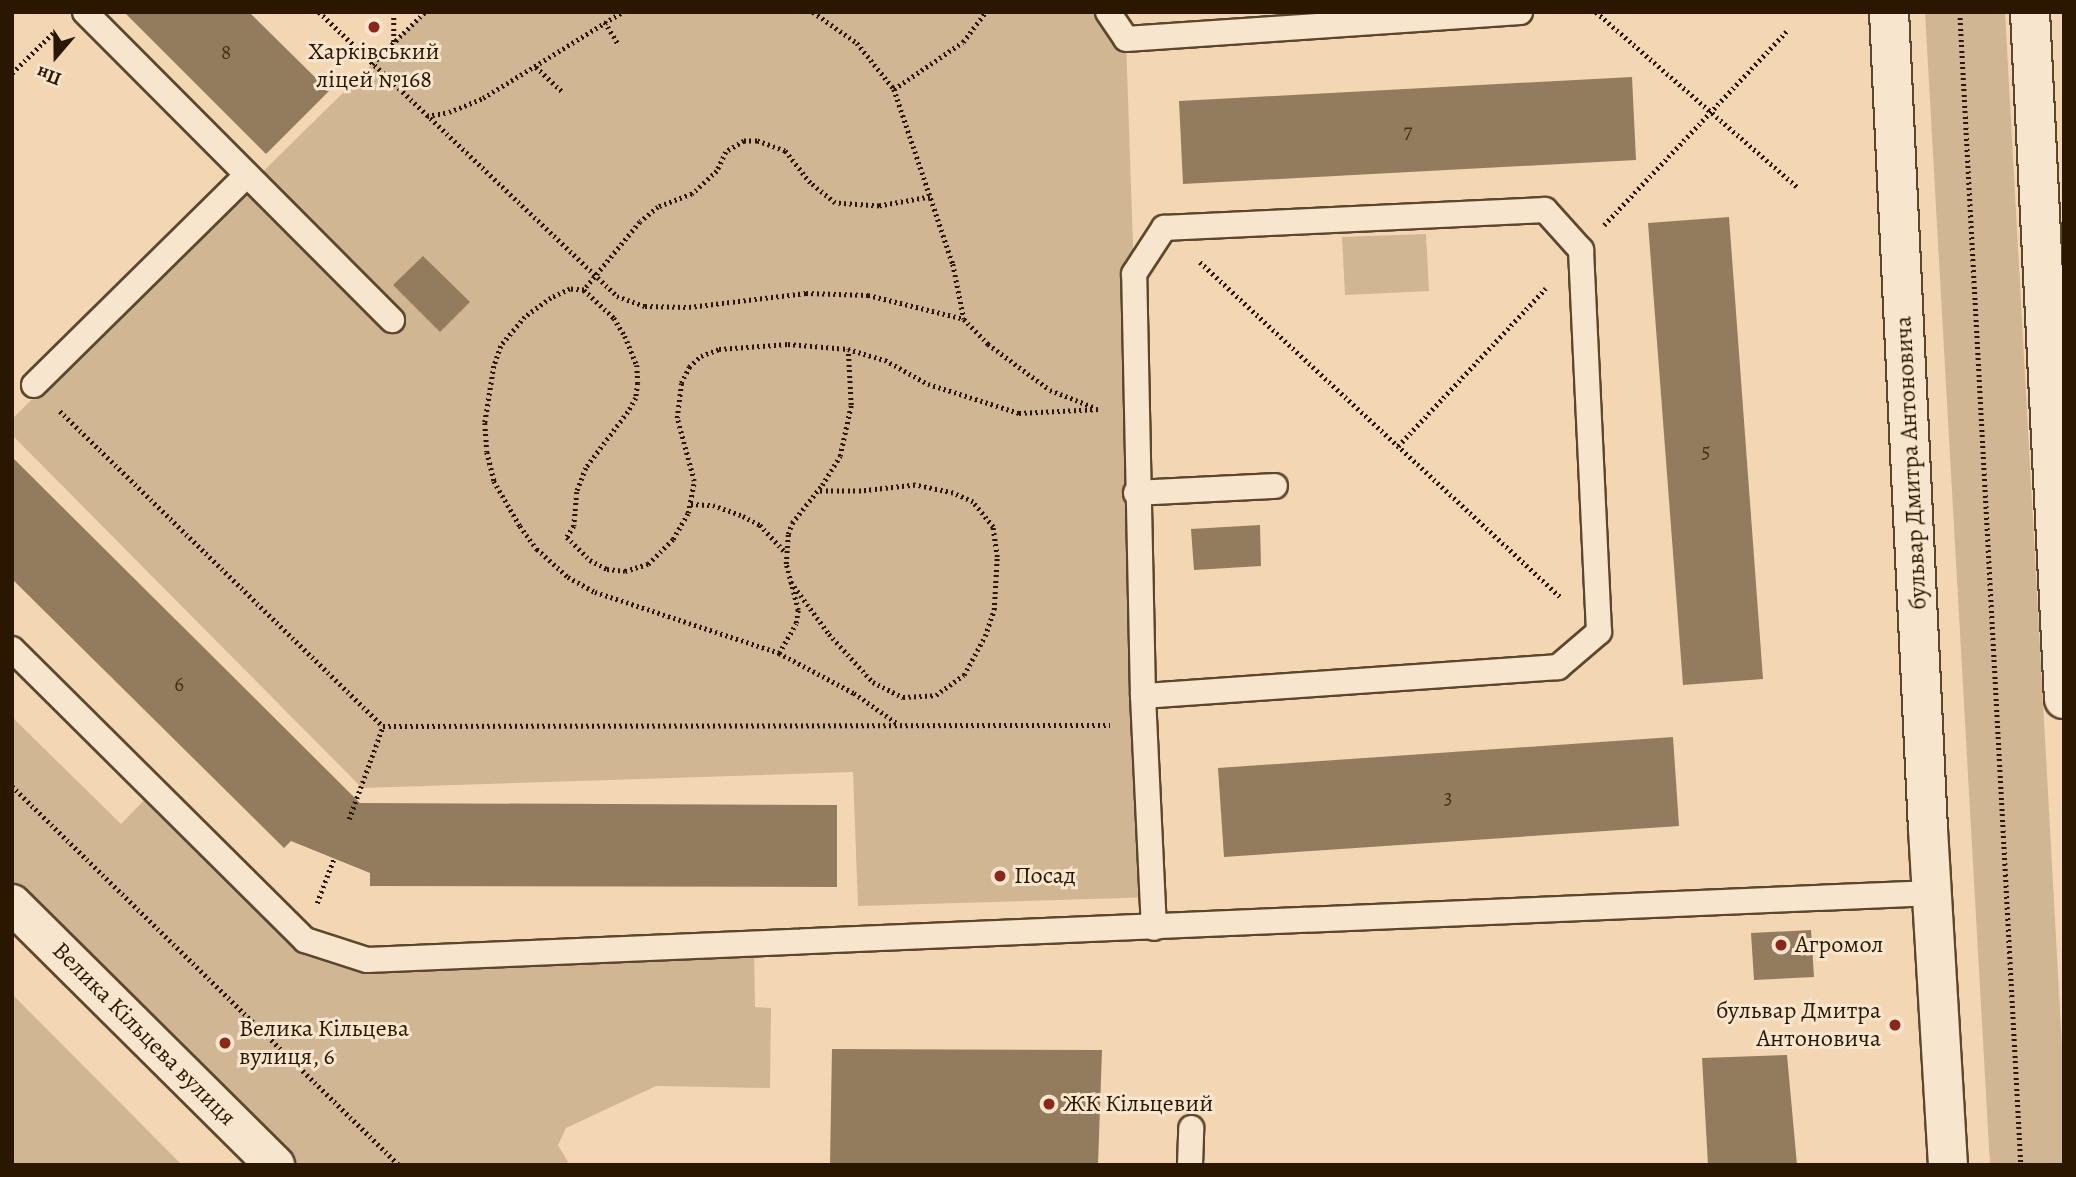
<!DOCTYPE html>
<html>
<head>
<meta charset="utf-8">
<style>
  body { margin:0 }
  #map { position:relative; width:2076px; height:1177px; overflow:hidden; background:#f3d7b2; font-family:Alegreya,serif }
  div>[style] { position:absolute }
  .green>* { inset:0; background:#d1b694 }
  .building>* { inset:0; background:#937b5d }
  .path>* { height:4.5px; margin-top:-2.25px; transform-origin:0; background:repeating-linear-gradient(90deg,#2b1700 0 2px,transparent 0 5.5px) }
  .roads { filter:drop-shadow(2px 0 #5d472c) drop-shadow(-2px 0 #5d472c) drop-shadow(0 2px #5d472c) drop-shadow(0 -2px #5d472c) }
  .service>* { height:24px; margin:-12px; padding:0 12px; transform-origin:12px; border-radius:12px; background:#f7e5cd }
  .minor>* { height:38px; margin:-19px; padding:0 19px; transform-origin:19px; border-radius:19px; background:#f7e5cd }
  .dots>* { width:19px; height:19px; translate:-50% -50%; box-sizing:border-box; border:4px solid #f7e5cd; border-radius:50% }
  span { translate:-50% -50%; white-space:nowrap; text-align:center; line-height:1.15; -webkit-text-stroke:6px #f7e5cd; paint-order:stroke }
  .number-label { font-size:21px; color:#453017 }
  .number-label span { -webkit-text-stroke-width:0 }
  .poi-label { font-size:24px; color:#2b1700 }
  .left { translate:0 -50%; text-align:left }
  .right { translate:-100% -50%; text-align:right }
  .street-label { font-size:24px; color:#2b1700 }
  .frame { position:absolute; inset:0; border:14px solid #2b1700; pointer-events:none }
  .north { position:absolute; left:21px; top:21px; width:70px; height:70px; -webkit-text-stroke:5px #f7e5cd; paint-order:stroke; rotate:200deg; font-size:19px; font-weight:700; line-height:28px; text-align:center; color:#2b1700 }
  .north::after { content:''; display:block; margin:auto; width:24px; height:32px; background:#2b1700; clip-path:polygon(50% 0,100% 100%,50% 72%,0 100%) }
</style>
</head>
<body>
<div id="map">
  <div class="green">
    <div style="clip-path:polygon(425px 12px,1108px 12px,1126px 39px,1155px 897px,858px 906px,853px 772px,362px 788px,12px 435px,12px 419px)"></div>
    <div style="clip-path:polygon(1925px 12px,2005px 12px,2064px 1083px,2064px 1165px,1990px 1165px)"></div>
    <div style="clip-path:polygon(1426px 234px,1429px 291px,1345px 295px,1342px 237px)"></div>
    <div style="clip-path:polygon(12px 717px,121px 824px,155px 789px,305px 940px,367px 960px,754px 944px,755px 1007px,771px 1008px,770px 1088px,656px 1086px,566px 1128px,558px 1145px,568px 1162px,563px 1165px,275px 1165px,12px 904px)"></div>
    <div style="clip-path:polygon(12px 994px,182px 1165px,12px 1165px)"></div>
  </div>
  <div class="building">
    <div style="clip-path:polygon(124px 12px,249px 12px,329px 91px,266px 154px)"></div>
    <div style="clip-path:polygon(1632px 77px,1636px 160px,1183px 184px,1179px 101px)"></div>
    <div style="clip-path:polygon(1729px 217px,1763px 679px,1683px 685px,1648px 223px)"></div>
    <div style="clip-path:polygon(423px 256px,470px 302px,440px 332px,393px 285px)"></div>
    <div style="clip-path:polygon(12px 457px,360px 803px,837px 805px,837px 887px,370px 886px,370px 873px,291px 841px,284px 848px,12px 579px)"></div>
    <div style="clip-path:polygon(1260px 525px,1261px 566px,1194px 570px,1191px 529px)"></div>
    <div style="clip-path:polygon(1673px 737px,1679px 826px,1224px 857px,1218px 768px)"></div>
    <div style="clip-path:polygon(1811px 930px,1814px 977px,1754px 980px,1751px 933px)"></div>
    <div style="clip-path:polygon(832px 1049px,1102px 1050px,1098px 1165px,830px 1165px)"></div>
    <div style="clip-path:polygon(1787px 1055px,1797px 1165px,1708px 1165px,1702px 1058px)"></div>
  </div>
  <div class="path">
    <div style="left:319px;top:12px;width:412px;rotate:43.6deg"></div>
    <div style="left:617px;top:296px;width:30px;rotate:20deg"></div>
    <div style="left:645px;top:306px;width:44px;rotate:1.3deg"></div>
    <div style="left:689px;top:307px;width:118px;rotate:-6.8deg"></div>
    <div style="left:806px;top:293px;width:62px;rotate:1.8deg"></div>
    <div style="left:868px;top:295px;width:99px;rotate:14deg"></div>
    <div style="left:964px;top:319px;width:35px;rotate:46deg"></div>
    <div style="left:988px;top:344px;width:77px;rotate:36.6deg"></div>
    <div style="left:1050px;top:390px;width:49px;rotate:21.4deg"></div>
    <div style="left:394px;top:12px;width:31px;rotate:90deg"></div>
    <div style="left:813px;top:12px;width:54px;rotate:35.2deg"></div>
    <div style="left:857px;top:43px;width:59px;rotate:51.2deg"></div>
    <div style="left:894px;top:89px;width:185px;rotate:71.4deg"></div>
    <div style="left:953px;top:264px;width:56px;rotate:78.7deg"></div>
    <div style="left:1596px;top:12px;width:267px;rotate:41deg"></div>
    <div style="left:1960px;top:12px;width:1155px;rotate:86.97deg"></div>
    <div style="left:605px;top:22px;width:27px;rotate:59deg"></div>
    <div style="left:372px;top:64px;width:74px;rotate:-44.5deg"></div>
    <div style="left:536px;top:67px;width:35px;rotate:43deg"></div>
    <div style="left:12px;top:73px;width:59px;rotate:-44.3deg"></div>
    <div style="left:894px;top:89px;width:83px;rotate:-34.3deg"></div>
    <div style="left:963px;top:42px;width:38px;rotate:-53deg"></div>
    <div style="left:427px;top:116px;width:22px;rotate:-10deg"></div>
    <div style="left:449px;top:112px;width:37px;rotate:-22deg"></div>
    <div style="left:483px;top:98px;width:163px;rotate:-31.7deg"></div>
    <div style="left:930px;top:197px;width:52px;rotate:170deg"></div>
    <div style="left:879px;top:206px;width:44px;rotate:-176.1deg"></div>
    <div style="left:835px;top:203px;width:32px;rotate:-141deg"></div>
    <div style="left:810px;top:183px;width:41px;rotate:-128deg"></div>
    <div style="left:785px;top:151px;width:30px;rotate:-160deg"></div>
    <div style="left:757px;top:141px;width:13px;rotate:180deg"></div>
    <div style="left:744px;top:141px;width:21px;rotate:149deg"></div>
    <div style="left:726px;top:152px;width:21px;rotate:115deg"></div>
    <div style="left:717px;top:171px;width:34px;rotate:137deg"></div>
    <div style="left:692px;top:194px;width:36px;rotate:159deg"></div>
    <div style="left:658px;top:207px;width:23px;rotate:140deg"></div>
    <div style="left:640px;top:222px;width:88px;rotate:129.5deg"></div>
    <div style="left:584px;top:290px;width:41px;rotate:43deg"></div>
    <div style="left:614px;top:318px;width:21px;rotate:59deg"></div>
    <div style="left:625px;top:336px;width:31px;rotate:68deg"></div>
    <div style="left:637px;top:365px;width:18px;rotate:87deg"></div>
    <div style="left:638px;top:383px;width:15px;rotate:98deg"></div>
    <div style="left:636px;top:398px;width:16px;rotate:120deg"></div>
    <div style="left:628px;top:412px;width:70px;rotate:126.9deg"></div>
    <div style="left:586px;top:468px;width:26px;rotate:111deg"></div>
    <div style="left:577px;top:492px;width:34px;rotate:95deg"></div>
    <div style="left:574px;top:526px;width:13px;rotate:122deg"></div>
    <div style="left:567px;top:537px;width:33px;rotate:45deg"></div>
    <div style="left:590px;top:560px;width:19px;rotate:28deg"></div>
    <div style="left:607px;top:569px;width:18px;rotate:6deg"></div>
    <div style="left:625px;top:571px;width:24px;rotate:-17deg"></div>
    <div style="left:648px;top:564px;width:35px;rotate:-45deg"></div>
    <div style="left:673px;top:539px;width:30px;rotate:-60deg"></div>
    <div style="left:688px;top:513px;width:33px;rotate:-79deg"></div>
    <div style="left:694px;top:481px;width:65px;rotate:-105.1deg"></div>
    <div style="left:677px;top:418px;width:35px;rotate:-83deg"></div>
    <div style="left:681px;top:383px;width:18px;rotate:-63deg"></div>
    <div style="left:689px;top:367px;width:16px;rotate:-43deg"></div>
    <div style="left:701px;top:356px;width:19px;rotate:-21deg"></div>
    <div style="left:719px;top:349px;width:69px;rotate:-4.1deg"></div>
    <div style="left:788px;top:344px;width:60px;rotate:4.8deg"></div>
    <div style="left:848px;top:349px;width:39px;rotate:17deg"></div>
    <div style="left:885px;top:360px;width:49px;rotate:29.2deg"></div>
    <div style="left:928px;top:384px;width:96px;rotate:17.7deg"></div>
    <div style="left:1019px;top:413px;width:81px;rotate:-2.8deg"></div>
    <div style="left:1604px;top:225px;width:267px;rotate:-46.7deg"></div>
    <div style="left:1200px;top:262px;width:492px;rotate:42.9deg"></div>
    <div style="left:584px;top:290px;width:14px;rotate:-176deg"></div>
    <div style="left:570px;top:289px;width:21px;rotate:155deg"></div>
    <div style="left:551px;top:298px;width:32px;rotate:144deg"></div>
    <div style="left:525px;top:317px;width:38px;rotate:130deg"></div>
    <div style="left:501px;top:346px;width:21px;rotate:109deg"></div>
    <div style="left:494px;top:366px;width:58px;rotate:99deg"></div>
    <div style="left:485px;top:423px;width:29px;rotate:86deg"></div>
    <div style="left:487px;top:452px;width:30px;rotate:76deg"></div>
    <div style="left:494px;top:481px;width:52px;rotate:60deg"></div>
    <div style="left:520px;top:526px;width:29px;rotate:54deg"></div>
    <div style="left:537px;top:549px;width:42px;rotate:42.1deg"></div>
    <div style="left:568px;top:577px;width:31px;rotate:29deg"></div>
    <div style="left:595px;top:592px;width:194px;rotate:18.3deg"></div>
    <div style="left:779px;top:653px;width:85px;rotate:28.1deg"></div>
    <div style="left:854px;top:693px;width:54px;rotate:35.2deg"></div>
    <div style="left:60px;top:411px;width:451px;rotate:44.3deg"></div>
    <div style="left:383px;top:726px;width:727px;rotate:-0.08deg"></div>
    <div style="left:1398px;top:446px;width:216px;rotate:-46.9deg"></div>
    <div style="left:691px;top:504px;width:22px;rotate:3deg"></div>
    <div style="left:713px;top:505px;width:32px;rotate:20deg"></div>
    <div style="left:743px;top:516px;width:19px;rotate:28deg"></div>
    <div style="left:760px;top:525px;width:37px;rotate:47deg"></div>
    <div style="left:791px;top:582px;width:64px;rotate:53.8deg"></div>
    <div style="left:829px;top:634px;width:65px;rotate:47.5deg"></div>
    <div style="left:873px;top:682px;width:34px;rotate:27deg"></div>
    <div style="left:903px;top:697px;width:33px;rotate:-3deg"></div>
    <div style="left:936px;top:695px;width:34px;rotate:-36deg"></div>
    <div style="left:964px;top:675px;width:44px;rotate:-61.7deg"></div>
    <div style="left:985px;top:636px;width:28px;rotate:-71deg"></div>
    <div style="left:994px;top:610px;width:53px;rotate:-86.8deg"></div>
    <div style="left:997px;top:557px;width:30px;rotate:-98deg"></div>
    <div style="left:993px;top:527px;width:32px;rotate:-129deg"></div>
    <div style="left:973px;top:502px;width:22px;rotate:-156deg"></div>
    <div style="left:953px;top:493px;width:39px;rotate:-168deg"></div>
    <div style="left:915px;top:485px;width:54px;rotate:173.7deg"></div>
    <div style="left:861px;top:491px;width:44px;rotate:180deg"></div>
    <div style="left:779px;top:653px;width:34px;rotate:-60deg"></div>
    <div style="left:796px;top:623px;width:13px;rotate:-81deg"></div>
    <div style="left:798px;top:610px;width:48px;rotate:-104.6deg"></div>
    <div style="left:786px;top:564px;width:30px;rotate:-86deg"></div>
    <div style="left:788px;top:534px;width:12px;rotate:-70deg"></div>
    <div style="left:792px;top:523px;width:48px;rotate:-51.7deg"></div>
    <div style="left:822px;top:485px;width:34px;rotate:-58deg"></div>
    <div style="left:840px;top:456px;width:52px;rotate:-77.8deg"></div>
    <div style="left:851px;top:405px;width:56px;rotate:-93.1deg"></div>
    <div style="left:12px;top:786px;width:542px;rotate:44.4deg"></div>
    <div style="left:349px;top:819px;width:99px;rotate:-69.9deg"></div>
    <div style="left:317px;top:903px;width:48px;rotate:-69.3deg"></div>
  </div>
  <div class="roads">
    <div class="service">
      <div style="left:85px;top:12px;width:435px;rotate:45.1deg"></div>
      <div style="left:1108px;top:12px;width:32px;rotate:56deg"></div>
      <div style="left:1126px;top:39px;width:395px;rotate:-3.9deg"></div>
      <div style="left:1545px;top:210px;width:54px;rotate:48deg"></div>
      <div style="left:1581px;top:250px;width:382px;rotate:87.3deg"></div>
      <div style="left:1599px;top:632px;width:54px;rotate:139.5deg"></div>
      <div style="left:1558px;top:667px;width:416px;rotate:176deg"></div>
      <div style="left:1143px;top:696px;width:422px;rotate:-91.2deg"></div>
      <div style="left:1134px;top:274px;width:55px;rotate:-56.9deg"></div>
      <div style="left:1164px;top:228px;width:381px;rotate:-2.7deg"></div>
      <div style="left:34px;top:385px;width:299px;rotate:-44.6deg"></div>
      <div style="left:1136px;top:493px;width:139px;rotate:-2.9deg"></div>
      <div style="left:12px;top:649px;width:413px;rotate:44.8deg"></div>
      <div style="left:305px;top:940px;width:65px;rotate:17.9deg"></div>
      <div style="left:367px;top:960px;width:1568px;rotate:-2.45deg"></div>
      <div style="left:1143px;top:696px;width:232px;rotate:87.3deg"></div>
      <div style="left:1190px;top:1165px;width:37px;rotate:-88deg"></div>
    </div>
    <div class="minor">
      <div style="left:1889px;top:12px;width:818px;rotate:87.27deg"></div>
      <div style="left:1928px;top:829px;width:337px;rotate:86.6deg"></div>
      <div style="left:2030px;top:12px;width:688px;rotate:87.17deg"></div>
      <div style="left:12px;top:904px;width:371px;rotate:44.8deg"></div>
    </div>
  </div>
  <div class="dots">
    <div style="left:374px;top:27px;background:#8f2418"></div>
    <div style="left:1000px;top:876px;background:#8f2418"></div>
    <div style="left:1781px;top:945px;background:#8f2418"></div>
    <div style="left:1895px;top:1025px;background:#8f2418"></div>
    <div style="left:225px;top:1043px;background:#8f2418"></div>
    <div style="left:1049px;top:1104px;background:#8f2418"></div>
  </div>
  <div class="number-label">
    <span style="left:226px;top:52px">8</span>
    <span style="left:1408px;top:131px">7</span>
    <span style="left:1706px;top:451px">5</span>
    <span style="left:179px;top:684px">6</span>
    <span style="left:1448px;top:797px">3</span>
  </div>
  <div class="poi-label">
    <span style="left:374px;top:66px">Харківський<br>ліцей №168</span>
    <span class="left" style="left:1014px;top:876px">Посад</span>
    <span class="left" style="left:1795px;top:945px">Агромол</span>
    <span class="right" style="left:1881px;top:1025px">бульвар Дмитра<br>Антоновича</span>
    <span class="left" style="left:239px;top:1043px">Велика Кільцева<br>вулиця, 6</span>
    <span class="left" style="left:1063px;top:1104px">ЖК Кільцевий</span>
  </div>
  <div class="street-label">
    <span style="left:1911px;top:463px;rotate:-93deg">бульвар Дмитра Антоновича</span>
    <span style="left:144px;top:1034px;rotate:45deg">Велика Кільцева вулиця</span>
  </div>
  <div class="frame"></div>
  <div class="north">Пн</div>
</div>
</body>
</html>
